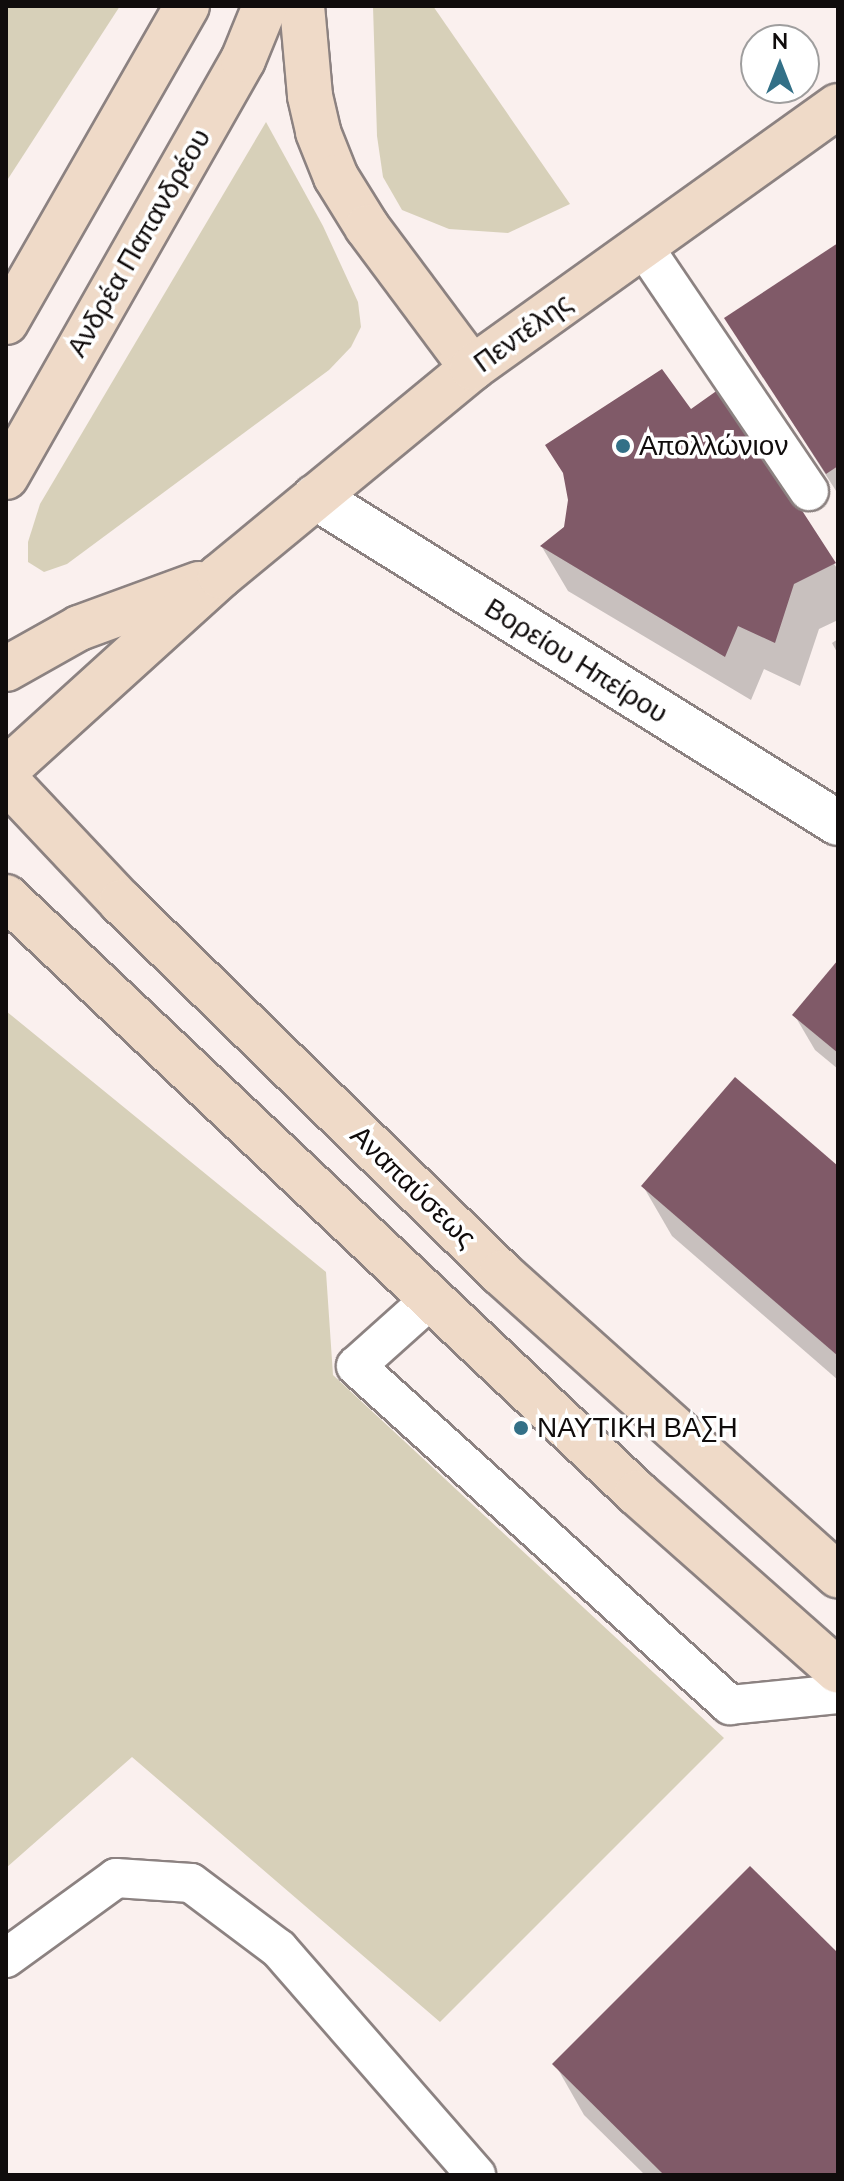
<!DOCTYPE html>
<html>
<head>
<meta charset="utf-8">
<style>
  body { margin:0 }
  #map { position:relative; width:844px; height:2181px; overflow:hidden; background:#faf0ee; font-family:"Nunito Sans",sans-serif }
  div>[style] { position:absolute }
  .green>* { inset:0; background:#d7d0b9 }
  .shadow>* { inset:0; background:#0003 }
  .building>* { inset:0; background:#805a68 }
  .roads { filter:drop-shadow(2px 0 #8c8281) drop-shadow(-2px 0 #8c8281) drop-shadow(0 2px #8c8281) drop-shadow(0 -2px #8c8281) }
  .lane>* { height:38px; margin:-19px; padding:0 19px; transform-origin:19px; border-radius:19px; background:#fff }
  .street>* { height:44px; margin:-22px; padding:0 22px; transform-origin:22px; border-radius:22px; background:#fff }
  .secondary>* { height:44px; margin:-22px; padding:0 22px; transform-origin:22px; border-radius:22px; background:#efdac8 }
  .dots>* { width:22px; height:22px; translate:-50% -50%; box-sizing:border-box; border:4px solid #fff; border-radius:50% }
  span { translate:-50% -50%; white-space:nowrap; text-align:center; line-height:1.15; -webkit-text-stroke:7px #fff; paint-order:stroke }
  .street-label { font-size:28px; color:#100c0c }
  .poi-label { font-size:28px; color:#100c0c }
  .left { translate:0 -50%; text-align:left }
  .frame { position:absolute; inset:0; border:8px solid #100c0c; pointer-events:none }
  .north { position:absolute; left:740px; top:24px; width:80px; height:80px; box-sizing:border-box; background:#fff; border:2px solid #9f9e9e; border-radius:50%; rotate:0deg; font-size:22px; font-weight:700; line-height:32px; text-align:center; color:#100c0c }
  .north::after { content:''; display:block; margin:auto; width:28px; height:36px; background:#337087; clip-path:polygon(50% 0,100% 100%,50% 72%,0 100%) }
</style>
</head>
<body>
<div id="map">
  <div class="green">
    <div style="clip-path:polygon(6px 6px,120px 6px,6px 182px)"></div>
    <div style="clip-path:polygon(373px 6px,433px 6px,570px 204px,508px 233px,449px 229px,402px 210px,383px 177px,377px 136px)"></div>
    <div style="clip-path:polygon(266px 122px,323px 226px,358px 302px,361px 327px,351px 347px,329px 370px,67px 564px,44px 572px,28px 562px,28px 542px,40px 504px)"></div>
    <div style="clip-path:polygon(6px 1011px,326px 1272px,333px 1375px,724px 1738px,440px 2022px,132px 1757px,6px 1868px)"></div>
  </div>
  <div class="shadow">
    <div style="clip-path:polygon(838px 246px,838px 494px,727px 319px)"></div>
    <div style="clip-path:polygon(721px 390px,838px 570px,838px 620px,819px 629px,800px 686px,764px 669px,751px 700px,568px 591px,542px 547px,691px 411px)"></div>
    <div style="clip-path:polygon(838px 639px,838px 654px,832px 643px)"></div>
    <div style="clip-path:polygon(838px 963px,838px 1069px,815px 1050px,795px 1016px)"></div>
    <div style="clip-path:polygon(838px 1169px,838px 1380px,672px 1236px,643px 1186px)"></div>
    <div style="clip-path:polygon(838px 1956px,838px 2175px,645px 2175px,584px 2115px,555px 2064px)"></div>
  </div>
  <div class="building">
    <div style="clip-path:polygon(838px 243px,838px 466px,826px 474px,724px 318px)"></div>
    <div style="clip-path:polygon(662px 369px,691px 409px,722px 387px,836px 563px,794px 584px,775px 643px,738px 626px,725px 657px,540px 546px,564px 527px,568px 500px,563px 473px,545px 445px)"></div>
    <div style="clip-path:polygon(838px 960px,838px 1053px,792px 1015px)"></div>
    <div style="clip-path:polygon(735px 1077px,838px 1166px,838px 1356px,641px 1186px)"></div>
    <div style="clip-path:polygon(750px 1866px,838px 1953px,838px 2175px,664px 2175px,552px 2064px)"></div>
  </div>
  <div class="roads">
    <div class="lane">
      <div style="left:643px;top:246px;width:296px;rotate:55.9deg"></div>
      <div style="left:433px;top:1297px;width:103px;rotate:138.1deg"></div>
      <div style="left:356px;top:1366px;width:505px;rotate:42.19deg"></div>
      <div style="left:730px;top:1705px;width:109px;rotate:-5.8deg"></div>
      <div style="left:6px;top:1958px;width:136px;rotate:-36deg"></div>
      <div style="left:116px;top:1878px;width:75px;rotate:3.8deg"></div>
      <div style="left:191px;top:1883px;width:110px;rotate:36.9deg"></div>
      <div style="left:279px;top:1949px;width:300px;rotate:48.9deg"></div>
    </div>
    <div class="street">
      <div style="left:315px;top:497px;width:616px;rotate:31.94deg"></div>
    </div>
    <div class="secondary">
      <div style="left:302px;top:6px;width:90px;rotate:84.9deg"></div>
      <div style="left:310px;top:96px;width:37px;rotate:77deg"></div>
      <div style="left:318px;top:132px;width:48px;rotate:68.2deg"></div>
      <div style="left:336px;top:177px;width:59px;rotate:58.2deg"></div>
      <div style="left:367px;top:227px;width:176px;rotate:53.3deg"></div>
      <div style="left:6px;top:322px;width:364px;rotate:-60.2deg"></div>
      <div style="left:6px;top:477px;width:480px;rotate:-60.4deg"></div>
      <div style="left:243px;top:60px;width:58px;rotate:-67.8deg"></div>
      <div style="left:6px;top:669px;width:84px;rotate:-29.3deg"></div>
      <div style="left:79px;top:628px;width:128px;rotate:-20.1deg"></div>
      <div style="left:6px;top:770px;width:289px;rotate:-42.2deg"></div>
      <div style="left:220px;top:576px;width:327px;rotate:-39.5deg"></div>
      <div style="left:472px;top:368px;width:450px;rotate:-35.6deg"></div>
      <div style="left:6px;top:780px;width:168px;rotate:46.7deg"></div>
      <div style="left:121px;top:902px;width:531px;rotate:44.31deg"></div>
      <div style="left:501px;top:1273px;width:453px;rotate:41.9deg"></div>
      <div style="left:6px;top:897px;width:868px;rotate:43.37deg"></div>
      <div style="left:637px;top:1493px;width:268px;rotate:41.5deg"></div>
    </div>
  </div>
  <div class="dots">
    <div style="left:623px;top:446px;background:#337087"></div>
    <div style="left:521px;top:1428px;background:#337087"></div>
  </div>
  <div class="street-label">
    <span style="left:139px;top:243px;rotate:-60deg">Ανδρέα Παπανδρέου</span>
    <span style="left:523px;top:333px;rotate:-36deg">Πεντέλης</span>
    <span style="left:576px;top:661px;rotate:32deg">Βορείου Ηπείρου</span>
    <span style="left:413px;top:1187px;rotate:44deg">Αναπαύσεως</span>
  </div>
  <div class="poi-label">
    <span class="left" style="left:639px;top:446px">Απολλώνιον</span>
    <span class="left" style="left:537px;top:1428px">ΝΑΥΤΙΚΗ ΒΑΣΗ</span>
  </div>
  <div class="frame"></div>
  <div class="north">N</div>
</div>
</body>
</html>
